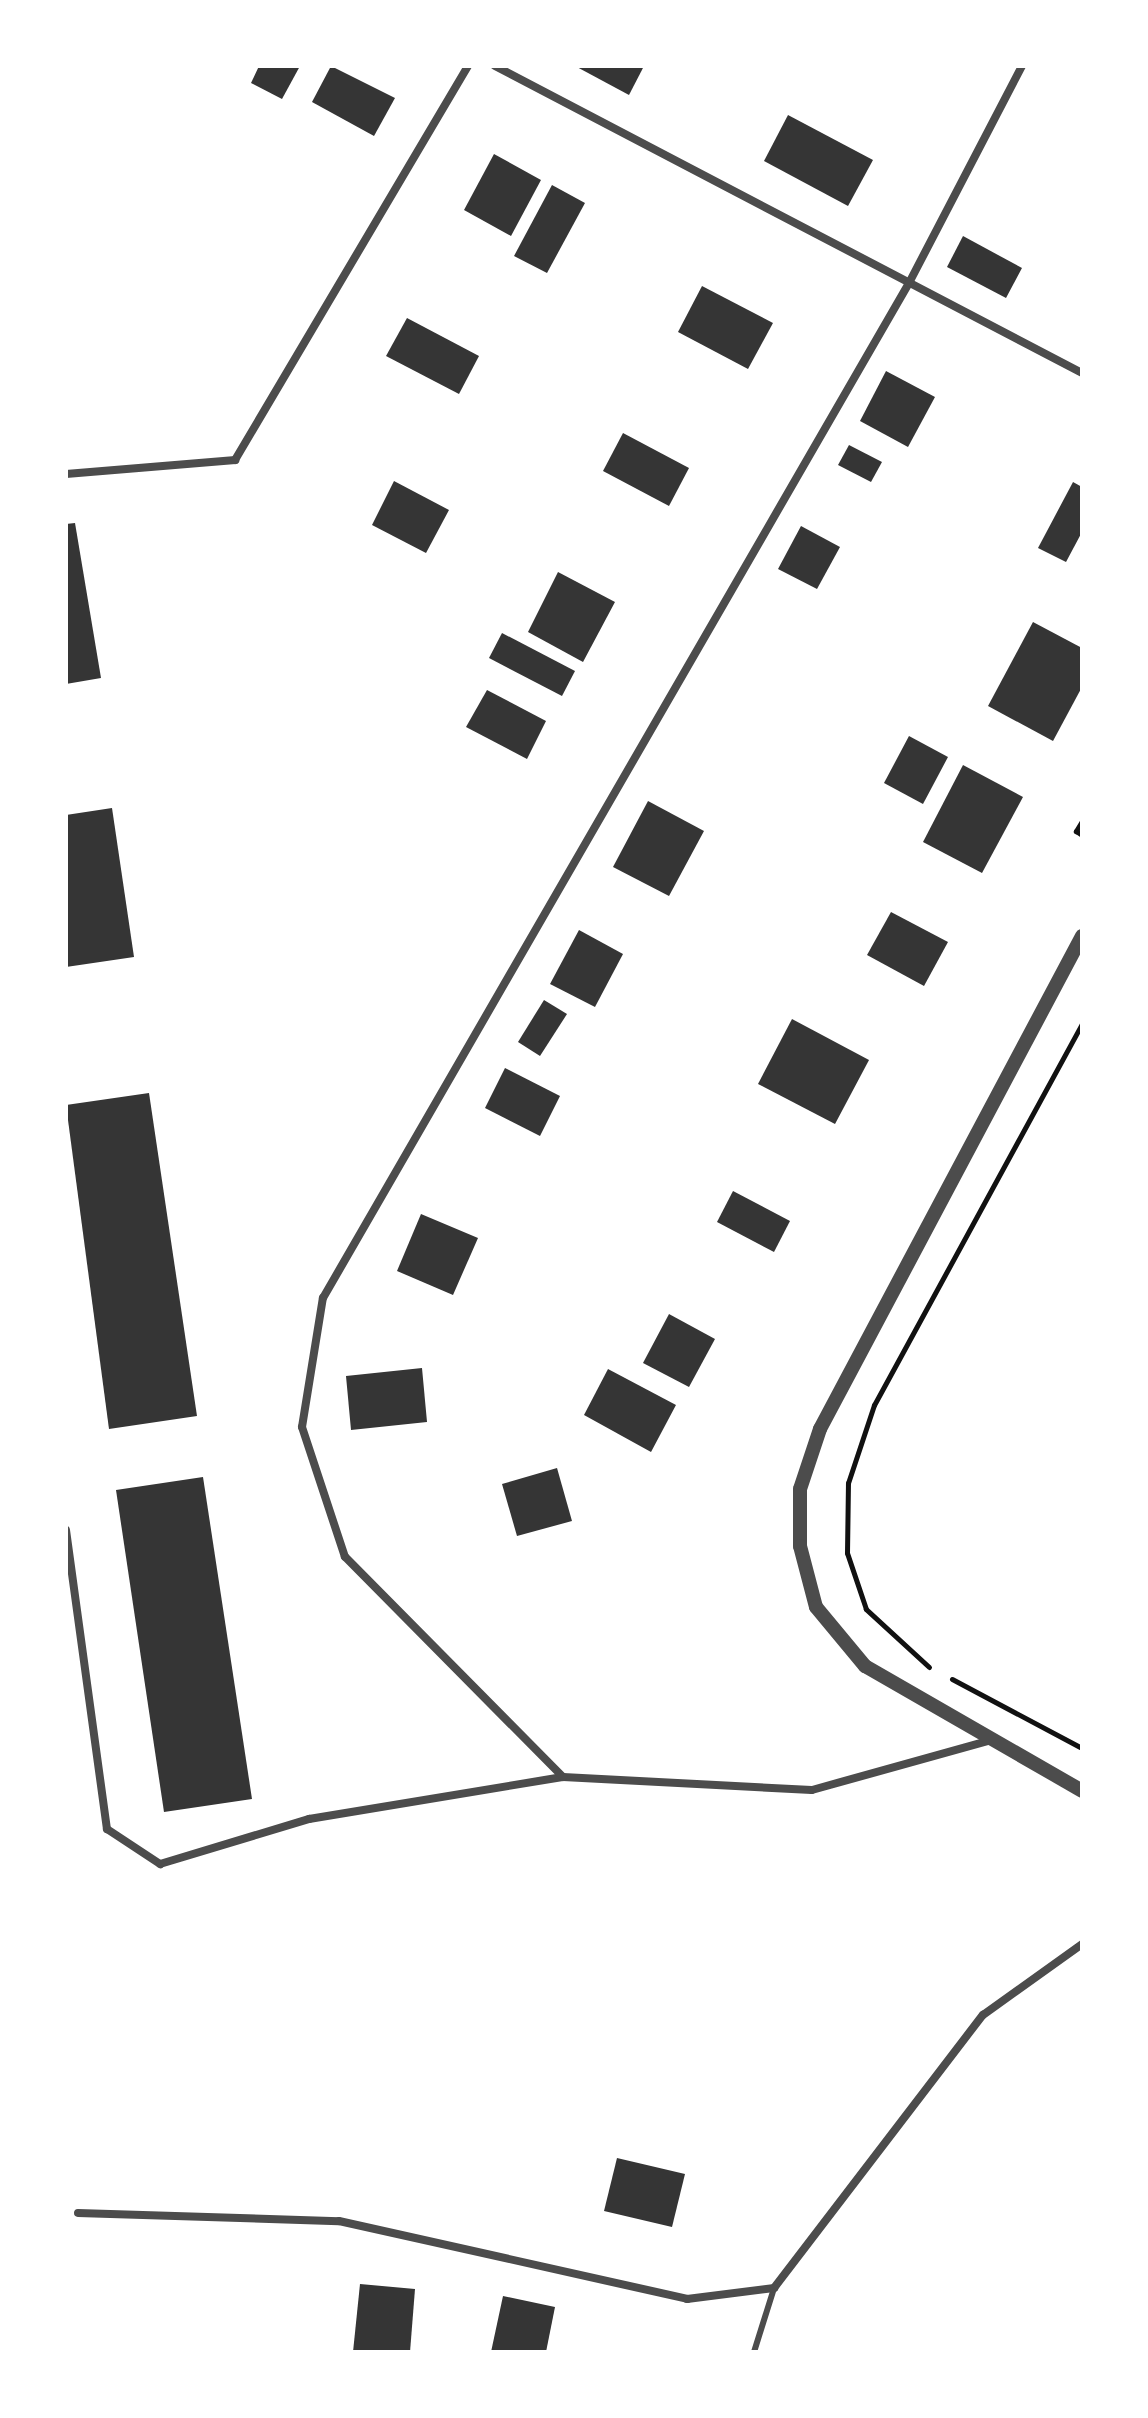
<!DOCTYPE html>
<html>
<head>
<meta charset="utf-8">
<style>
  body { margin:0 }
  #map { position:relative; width:1148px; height:2418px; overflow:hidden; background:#fff; font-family:Montserrat,sans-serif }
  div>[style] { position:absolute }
  .building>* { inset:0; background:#353535 }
  .path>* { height:5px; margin:-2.5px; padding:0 2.5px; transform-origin:2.5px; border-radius:2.5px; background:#111 }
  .service>* { height:6px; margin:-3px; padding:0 3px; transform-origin:3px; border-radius:3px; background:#4c4c4c }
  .minor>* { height:8px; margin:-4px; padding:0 4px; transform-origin:4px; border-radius:4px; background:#4c4c4c }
  .tertiary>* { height:14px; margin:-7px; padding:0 7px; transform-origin:7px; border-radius:7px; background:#4c4c4c }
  span { translate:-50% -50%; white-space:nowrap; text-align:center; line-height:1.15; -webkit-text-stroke:6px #fff; paint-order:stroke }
  .frame { position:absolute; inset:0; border:68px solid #fff; pointer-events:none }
</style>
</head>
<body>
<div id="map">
  <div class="building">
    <div style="clip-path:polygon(259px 66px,300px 66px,282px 99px,251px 83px)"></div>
    <div style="clip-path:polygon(331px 66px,395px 98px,374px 136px,312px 102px)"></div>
    <div style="clip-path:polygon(575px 66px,644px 66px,629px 95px)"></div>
    <div style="clip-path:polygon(788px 115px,873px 160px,848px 206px,764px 161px)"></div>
    <div style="clip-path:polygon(494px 154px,541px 180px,511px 236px,464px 210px)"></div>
    <div style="clip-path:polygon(552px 185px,585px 203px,547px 273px,514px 256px)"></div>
    <div style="clip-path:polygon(963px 236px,1022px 268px,1006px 298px,947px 267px)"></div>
    <div style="clip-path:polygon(702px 286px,773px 323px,748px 369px,678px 332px)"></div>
    <div style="clip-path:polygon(407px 318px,479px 356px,459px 394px,386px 356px)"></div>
    <div style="clip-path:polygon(886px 371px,935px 397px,908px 447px,860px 421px)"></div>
    <div style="clip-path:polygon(623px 433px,689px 468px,669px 506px,603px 471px)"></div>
    <div style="clip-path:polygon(849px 445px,882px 462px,871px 482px,838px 465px)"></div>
    <div style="clip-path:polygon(394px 481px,449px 510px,426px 553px,372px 525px)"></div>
    <div style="clip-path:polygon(1073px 482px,1082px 487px,1082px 532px,1066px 562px,1038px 548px)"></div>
    <div style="clip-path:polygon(75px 523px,101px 678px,66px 684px,66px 524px)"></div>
    <div style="clip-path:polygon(801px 526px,840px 547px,817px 589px,778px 569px)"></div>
    <div style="clip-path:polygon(558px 572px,615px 602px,583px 662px,528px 632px)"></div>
    <div style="clip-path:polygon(1033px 622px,1082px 648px,1082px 687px,1053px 741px,988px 706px)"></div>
    <div style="clip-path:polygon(502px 633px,575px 671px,562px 696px,489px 658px)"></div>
    <div style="clip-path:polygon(487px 690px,546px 721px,527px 759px,466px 727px)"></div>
    <div style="clip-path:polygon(909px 736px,948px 757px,923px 804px,884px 783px)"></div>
    <div style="clip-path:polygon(963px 765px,1023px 797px,982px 873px,923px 842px)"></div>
    <div style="clip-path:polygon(648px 801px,704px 831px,669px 896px,613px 867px)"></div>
    <div style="clip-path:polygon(112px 808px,134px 957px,66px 967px,66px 815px)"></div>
    <div style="clip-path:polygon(891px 912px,948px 942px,924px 986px,867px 955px)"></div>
    <div style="clip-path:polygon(579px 930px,623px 954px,595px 1007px,550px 984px)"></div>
    <div style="clip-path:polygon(544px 1000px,567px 1014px,540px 1056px,518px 1042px)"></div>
    <div style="clip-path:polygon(792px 1019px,869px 1060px,835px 1124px,758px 1084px)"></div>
    <div style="clip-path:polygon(505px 1068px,560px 1096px,540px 1136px,485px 1108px)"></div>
    <div style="clip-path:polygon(149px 1093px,197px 1416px,109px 1429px,66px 1105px)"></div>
    <div style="clip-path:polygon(733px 1191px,790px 1221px,774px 1252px,717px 1222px)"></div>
    <div style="clip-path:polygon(421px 1214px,478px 1238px,453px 1295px,397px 1271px)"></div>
    <div style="clip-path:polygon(669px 1314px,715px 1339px,689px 1387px,643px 1363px)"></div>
    <div style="clip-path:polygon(422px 1368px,427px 1422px,351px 1430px,346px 1376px)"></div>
    <div style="clip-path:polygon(608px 1369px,676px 1405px,651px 1452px,584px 1415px)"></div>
    <div style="clip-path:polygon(557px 1468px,572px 1521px,517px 1536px,502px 1484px)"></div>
    <div style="clip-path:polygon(203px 1477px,252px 1799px,164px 1812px,116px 1490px)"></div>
    <div style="clip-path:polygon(617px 2158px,685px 2174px,672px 2227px,604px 2211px)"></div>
    <div style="clip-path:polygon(360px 2284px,415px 2289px,410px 2352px,353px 2352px)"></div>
    <div style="clip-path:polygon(503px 2296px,555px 2307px,546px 2352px,491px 2352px)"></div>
  </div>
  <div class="path">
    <div style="left:1082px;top:821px;width:12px;rotate:121deg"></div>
    <div style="left:1076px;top:831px;width:7px;rotate:34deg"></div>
    <div style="left:929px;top:1667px;width:86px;rotate:-137.4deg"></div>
    <div style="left:866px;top:1609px;width:59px;rotate:-108.7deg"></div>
    <div style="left:847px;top:1553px;width:70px;rotate:-89.2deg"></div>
    <div style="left:848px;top:1483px;width:82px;rotate:-71.6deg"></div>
    <div style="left:874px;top:1405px;width:435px;rotate:-61.4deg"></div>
    <div style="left:952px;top:1679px;width:147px;rotate:28deg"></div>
  </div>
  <div class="service">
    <div style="left:754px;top:2352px;width:67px;rotate:-72.6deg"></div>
  </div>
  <div class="minor">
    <div style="left:495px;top:66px;width:662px;rotate:27.61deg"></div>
    <div style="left:66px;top:474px;width:170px;rotate:-4.7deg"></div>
    <div style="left:235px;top:460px;width:458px;rotate:-59.4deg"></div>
    <div style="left:66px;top:1530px;width:302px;rotate:82.2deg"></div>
    <div style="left:107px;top:1829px;width:64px;rotate:33.4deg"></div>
    <div style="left:160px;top:1864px;width:156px;rotate:-16.8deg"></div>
    <div style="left:309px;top:1819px;width:257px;rotate:-9.4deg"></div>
    <div style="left:563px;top:1777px;width:249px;rotate:3deg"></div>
    <div style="left:812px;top:1790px;width:183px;rotate:-15.6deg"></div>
    <div style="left:563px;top:1777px;width:310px;rotate:-134.7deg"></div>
    <div style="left:345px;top:1557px;width:137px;rotate:-108.3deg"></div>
    <div style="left:302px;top:1427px;width:131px;rotate:-80.8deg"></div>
    <div style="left:323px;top:1298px;width:1172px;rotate:-60deg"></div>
    <div style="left:909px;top:283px;width:245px;rotate:-62.5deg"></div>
    <div style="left:78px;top:2213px;width:261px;rotate:1.8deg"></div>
    <div style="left:339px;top:2221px;width:357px;rotate:12.6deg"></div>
    <div style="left:687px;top:2299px;width:88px;rotate:-7.2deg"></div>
    <div style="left:774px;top:2288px;width:344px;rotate:-52.6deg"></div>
    <div style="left:983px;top:2015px;width:122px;rotate:-35.6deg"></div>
  </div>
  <div class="tertiary">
    <div style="left:1082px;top:936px;width:558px;rotate:117.99deg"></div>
    <div style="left:820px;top:1429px;width:63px;rotate:108.4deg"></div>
    <div style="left:800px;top:1489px;width:57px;rotate:90deg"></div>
    <div style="left:800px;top:1546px;width:63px;rotate:75.3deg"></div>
    <div style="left:816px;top:1607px;width:77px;rotate:50.3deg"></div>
    <div style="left:865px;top:1666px;width:250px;rotate:29.9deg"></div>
  </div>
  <div class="frame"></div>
</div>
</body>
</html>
